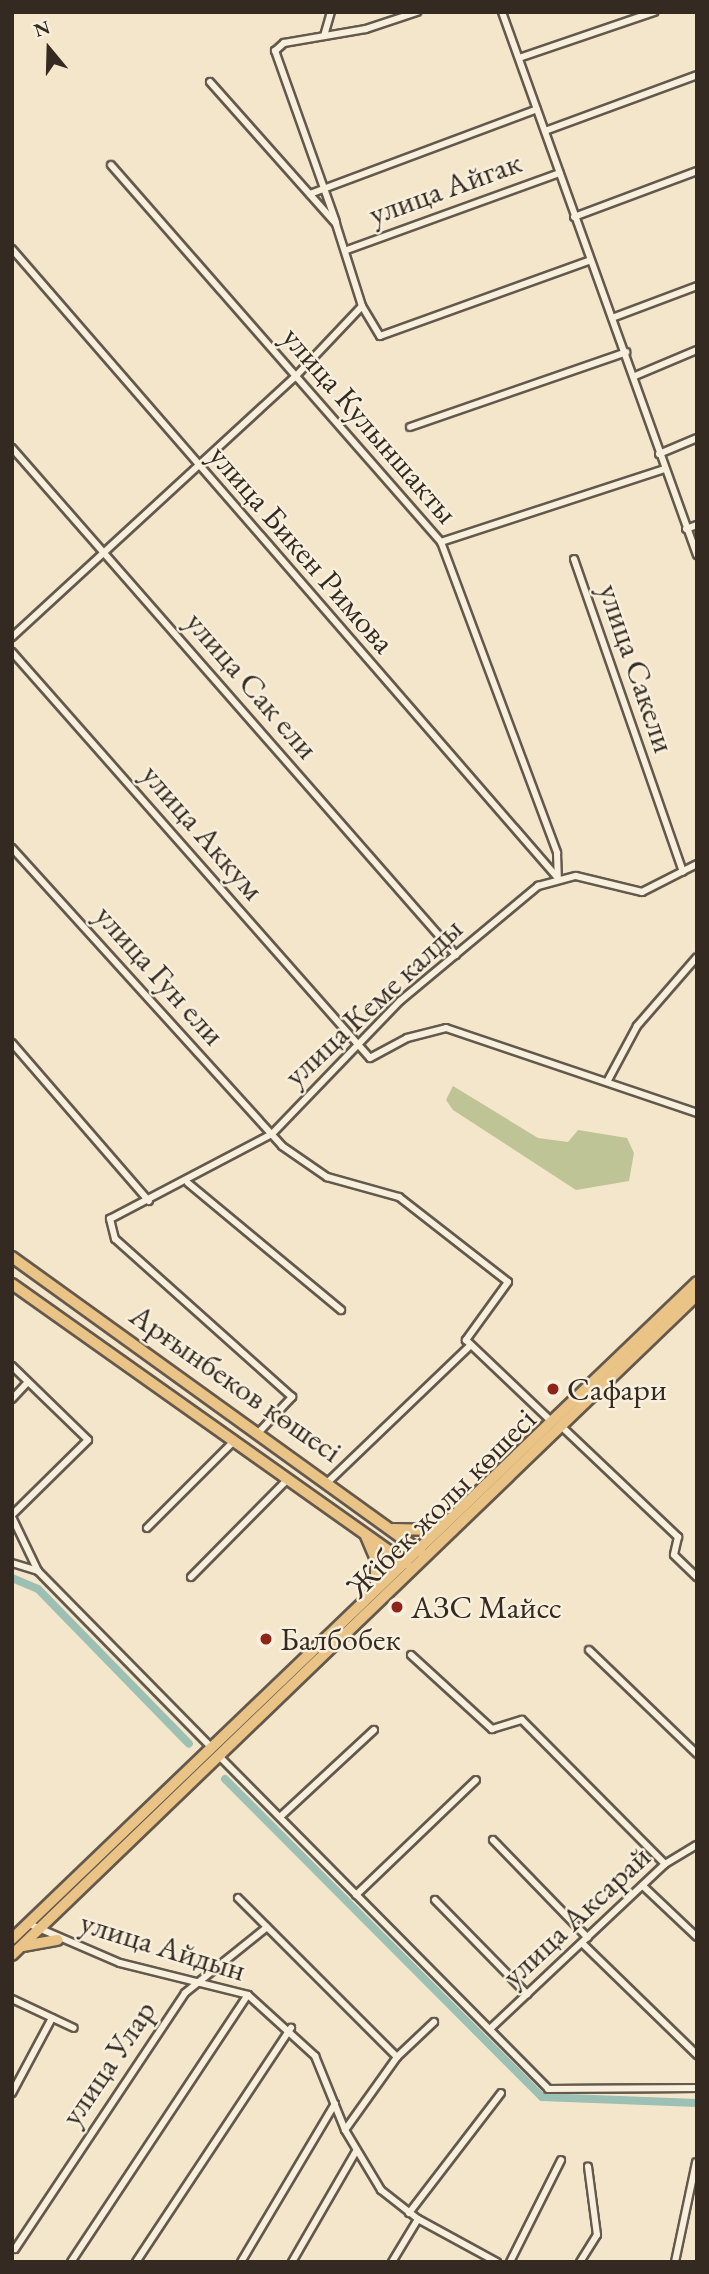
<!DOCTYPE html>
<html>
<head>
<meta charset="utf-8">
<style>
  body { margin:0 }
  #map { position:relative; width:709px; height:2274px; overflow:hidden; background:#f4e6cb; font-family:"EB Garamond",serif }
  div>[style] { position:absolute }
  .green>* { inset:0; background:#bec495 }
  .canal>* { height:8px; margin:-4px; padding:0 4px; transform-origin:4px; border-radius:4px; background:#9cc0b3 }
  .roads { filter:drop-shadow(2px 0 #64594c) drop-shadow(-2px 0 #64594c) drop-shadow(0 2px #64594c) drop-shadow(0 -2px #64594c) }
  .minor>* { height:6px; margin:-3px; padding:0 3px; transform-origin:3px; border-radius:3px; background:#f8efdd }
  .primary>* { height:10px; margin:-5px; padding:0 5px; transform-origin:5px; border-radius:5px; background:#eac386 }
  .dots>* { width:19px; height:19px; translate:-50% -50%; box-sizing:border-box; border:4px solid #f8efdd; border-radius:50% }
  span { translate:-50% -50%; white-space:nowrap; text-align:center; line-height:1.15; -webkit-text-stroke:5px #f8efdd; paint-order:stroke }
  .street-label { font-size:32px; color:#342a21 }
  .poi-label { font-size:32px; color:#342a21 }
  .left { translate:0 -50%; text-align:left }
  .frame { position:absolute; inset:0; border:14px solid #342a21; pointer-events:none }
  .north { position:absolute; left:14px; top:14px; width:70px; height:70px; -webkit-text-stroke:5px #f8efdd; paint-order:stroke; rotate:341deg; font-size:19px; font-weight:700; line-height:28px; text-align:center; color:#342a21 }
  .north::after { content:''; display:block; margin:auto; width:24px; height:32px; background:#342a21; clip-path:polygon(50% 0,100% 100%,50% 72%,0 100%) }
</style>
</head>
<body>
<div id="map">
  <div class="green">
    <div style="clip-path:polygon(453px 1086px,538px 1138px,568px 1142px,578px 1130px,627px 1138px,634px 1153px,629px 1181px,576px 1190px,453px 1110px,446px 1100px)"></div>
  </div>
  <div class="canal">
    <div style="left:12px;top:1578px;width:28px;rotate:23deg"></div>
    <div style="left:38px;top:1589px;width:216px;rotate:45.7deg"></div>
    <div style="left:225px;top:1779px;width:449px;rotate:45.1deg"></div>
    <div style="left:542px;top:2097px;width:155px;rotate:2.2deg"></div>
  </div>
  <div class="roads">
    <div class="minor">
      <div style="left:502px;top:12px;width:577px;rotate:70.25deg"></div>
      <div style="left:324px;top:36px;width:25px;rotate:-74deg"></div>
      <div style="left:519px;top:58px;width:143px;rotate:-18.8deg"></div>
      <div style="left:210px;top:82px;width:190px;rotate:48.4deg"></div>
      <div style="left:336px;top:224px;width:86px;rotate:72.4deg"></div>
      <div style="left:362px;top:306px;width:35px;rotate:59deg"></div>
      <div style="left:380px;top:336px;width:221px;rotate:-19.8deg"></div>
      <div style="left:545px;top:131px;width:162px;rotate:-20.2deg"></div>
      <div style="left:111px;top:165px;width:501px;rotate:48.8deg"></div>
      <div style="left:441px;top:542px;width:332px;rotate:69.5deg"></div>
      <div style="left:557px;top:853px;width:25px;rotate:88deg"></div>
      <div style="left:310px;top:194px;width:242px;rotate:-20.5deg"></div>
      <div style="left:574px;top:217px;width:131px;rotate:-20.5deg"></div>
      <div style="left:336px;top:222px;width:182px;rotate:-109.6deg"></div>
      <div style="left:275px;top:51px;width:12px;rotate:-42deg"></div>
      <div style="left:284px;top:43px;width:83px;rotate:-9.7deg"></div>
      <div style="left:366px;top:29px;width:54px;rotate:-18.4deg"></div>
      <div style="left:12px;top:249px;width:832px;rotate:49.05deg"></div>
      <div style="left:347px;top:250px;width:226px;rotate:-19.9deg"></div>
      <div style="left:612px;top:318px;width:91px;rotate:-20.6deg"></div>
      <div style="left:635px;top:376px;width:67px;rotate:-22.8deg"></div>
      <div style="left:410px;top:427px;width:229px;rotate:-19.1deg"></div>
      <div style="left:12px;top:448px;width:674px;rotate:48.79deg"></div>
      <div style="left:659px;top:454px;width:41px;rotate:-22.8deg"></div>
      <div style="left:686px;top:529px;width:12px;rotate:-20deg"></div>
      <div style="left:441px;top:542px;width:235px;rotate:-18.1deg"></div>
      <div style="left:574px;top:559px;width:331px;rotate:70.8deg"></div>
      <div style="left:12px;top:637px;width:383px;rotate:-42.6deg"></div>
      <div style="left:294px;top:378px;width:99px;rotate:-46.6deg"></div>
      <div style="left:12px;top:652px;width:541px;rotate:48.6deg"></div>
      <div style="left:370px;top:1058px;width:42px;rotate:-28.4deg"></div>
      <div style="left:407px;top:1038px;width:40px;rotate:-14.4deg"></div>
      <div style="left:446px;top:1028px;width:265px;rotate:18.7deg"></div>
      <div style="left:12px;top:848px;width:402px;rotate:47.8deg"></div>
      <div style="left:282px;top:1146px;width:55px;rotate:34.6deg"></div>
      <div style="left:327px;top:1177px;width:75px;rotate:15.5deg"></div>
      <div style="left:399px;top:1197px;width:138px;rotate:37.9deg"></div>
      <div style="left:508px;top:1282px;width:72px;rotate:125.9deg"></div>
      <div style="left:466px;top:1340px;width:116px;rotate:43.6deg"></div>
      <div style="left:12px;top:1043px;width:209px;rotate:49.1deg"></div>
      <div style="left:607px;top:1082px;width:64px;rotate:-61.8deg"></div>
      <div style="left:637px;top:1026px;width:91px;rotate:-49deg"></div>
      <div style="left:188px;top:1183px;width:199px;rotate:39.7deg"></div>
      <div style="left:12px;top:1366px;width:106px;rotate:44.2deg"></div>
      <div style="left:88px;top:1440px;width:107px;rotate:135.4deg"></div>
      <div style="left:12px;top:1399px;width:23px;rotate:-47deg"></div>
      <div style="left:560px;top:1425px;width:163px;rotate:43.5deg"></div>
      <div style="left:678px;top:1537px;width:18px;rotate:103deg"></div>
      <div style="left:674px;top:1555px;width:32px;rotate:44deg"></div>
      <div style="left:260px;top:1431px;width:47px;rotate:-46.7deg"></div>
      <div style="left:292px;top:1397px;width:237px;rotate:-138.2deg"></div>
      <div style="left:115px;top:1239px;width:21px;rotate:-104deg"></div>
      <div style="left:110px;top:1219px;width:183px;rotate:-27.7deg"></div>
      <div style="left:272px;top:1134px;width:185px;rotate:-46.1deg"></div>
      <div style="left:400px;top:1001px;width:180px;rotate:-39.8deg"></div>
      <div style="left:538px;top:886px;width:39px;rotate:-15deg"></div>
      <div style="left:576px;top:876px;width:68px;rotate:13.6deg"></div>
      <div style="left:642px;top:892px;width:62px;rotate:-27deg"></div>
      <div style="left:329px;top:1481px;width:195px;rotate:-43.8deg"></div>
      <div style="left:12px;top:1517px;width:60px;rotate:64.3deg"></div>
      <div style="left:147px;top:1528px;width:124px;rotate:-45deg"></div>
      <div style="left:12px;top:1563px;width:27px;rotate:17deg"></div>
      <div style="left:38px;top:1571px;width:245px;rotate:45.5deg"></div>
      <div style="left:191px;top:1577px;width:139px;rotate:-45.3deg"></div>
      <div style="left:589px;top:1650px;width:150px;rotate:43.9deg"></div>
      <div style="left:411px;top:1655px;width:110px;rotate:42.4deg"></div>
      <div style="left:492px;top:1729px;width:31px;rotate:-17deg"></div>
      <div style="left:522px;top:1720px;width:203px;rotate:45.2deg"></div>
      <div style="left:219px;top:1756px;width:468px;rotate:45.3deg"></div>
      <div style="left:548px;top:2089px;width:149px;rotate:-0.4deg"></div>
      <div style="left:280px;top:1817px;width:128px;rotate:-42.8deg"></div>
      <div style="left:493px;top:1840px;width:136px;rotate:45.9deg"></div>
      <div style="left:643px;top:1886px;width:74px;rotate:43.4deg"></div>
      <div style="left:356px;top:1895px;width:166px;rotate:-43.8deg"></div>
      <div style="left:238px;top:1898px;width:225px;rotate:45deg"></div>
      <div style="left:435px;top:1900px;width:132px;rotate:45.6deg"></div>
      <div style="left:27px;top:1923px;width:101px;rotate:23.3deg"></div>
      <div style="left:120px;top:1963px;width:132px;rotate:14deg"></div>
      <div style="left:248px;top:1995px;width:91px;rotate:42.3deg"></div>
      <div style="left:315px;top:2056px;width:80px;rotate:67.9deg"></div>
      <div style="left:345px;top:2130px;width:70px;rotate:59deg"></div>
      <div style="left:381px;top:2190px;width:47px;rotate:38.1deg"></div>
      <div style="left:418px;top:2219px;width:90px;rotate:28.6deg"></div>
      <div style="left:582px;top:1943px;width:161px;rotate:44.2deg"></div>
      <div style="left:12px;top:1999px;width:68px;rotate:25.1deg"></div>
      <div style="left:492px;top:2027px;width:238px;rotate:-43.3deg"></div>
      <div style="left:665px;top:1864px;width:37px;rotate:-31deg"></div>
      <div style="left:12px;top:2093px;width:85px;rotate:-61.9deg"></div>
      <div style="left:345px;top:2130px;width:90px;rotate:-54.5deg"></div>
      <div style="left:397px;top:2057px;width:51px;rotate:-43.4deg"></div>
      <div style="left:409px;top:2213px;width:151px;rotate:-52.5deg"></div>
      <div style="left:15px;top:2249px;width:307px;rotate:-56.4deg"></div>
      <div style="left:185px;top:1993px;width:105px;rotate:-38.8deg"></div>
      <div style="left:71px;top:2262px;width:320px;rotate:-56.5deg"></div>
      <div style="left:136px;top:2262px;width:281px;rotate:-56.5deg"></div>
      <div style="left:241px;top:2262px;width:184px;rotate:-59.3deg"></div>
      <div style="left:292px;top:2262px;width:128px;rotate:-60deg"></div>
      <div style="left:392px;top:2262px;width:50px;rotate:-58.8deg"></div>
      <div style="left:510px;top:2262px;width:114px;rotate:-63.4deg"></div>
      <div style="left:580px;top:2262px;width:32px;rotate:-58deg"></div>
      <div style="left:597px;top:2235px;width:69px;rotate:-97.5deg"></div>
      <div style="left:675px;top:2262px;width:102px;rotate:-78.1deg"></div>
    </div>
    <div class="primary">
      <div style="left:12px;top:1257px;width:503px;rotate:35.78deg"></div>
      <div style="left:12px;top:1284px;width:483px;rotate:35.3deg"></div>
      <div style="left:393px;top:1529px;width:41px;rotate:1.4deg"></div>
      <div style="left:366px;top:1536px;width:25px;rotate:67deg"></div>
      <div style="left:376px;top:1559px;width:26px;rotate:90deg"></div>
      <div style="left:12px;top:1939px;width:949px;rotate:-43.8deg"></div>
      <div style="left:23px;top:1946px;width:35px;rotate:-10deg"></div>
      <div style="left:12px;top:1955px;width:951px;rotate:-43.94deg"></div>
    </div>
  </div>
  <div class="dots">
    <div style="left:553px;top:1389px;background:#8f2418"></div>
    <div style="left:397px;top:1607px;background:#8f2418"></div>
    <div style="left:266px;top:1639px;background:#8f2418"></div>
  </div>
  <div class="street-label">
    <span style="left:445px;top:188px;rotate:-20deg">улица Айгак</span>
    <span style="left:370px;top:425px;rotate:49deg">улица Кулыншакты</span>
    <span style="left:302px;top:549px;rotate:49deg">улица Бикен Римова</span>
    <span style="left:637px;top:668px;rotate:71deg">улица Сакели</span>
    <span style="left:252px;top:685px;rotate:49deg">улица Сак ели</span>
    <span style="left:203px;top:832px;rotate:49deg">улица Аккум</span>
    <span style="left:160px;top:975px;rotate:48deg">улица Гун ели</span>
    <span style="left:373px;top:1002px;rotate:-43deg">улица Кеме калды</span>
    <span style="left:236px;top:1383px;rotate:35deg">Арғынбеков көшесі</span>
    <span style="left:441px;top:1503px;rotate:-45deg">Жібек жолы көшесі</span>
    <span style="left:576px;top:1916px;rotate:-43deg">улица Аксарай</span>
    <span style="left:163px;top:1946px;rotate:17deg">улица Айдын</span>
    <span style="left:108px;top:2063px;rotate:-56deg">улица Улар</span>
  </div>
  <div class="poi-label">
    <span class="left" style="left:567px;top:1389px">Сафари</span>
    <span class="left" style="left:411px;top:1607px">АЗС Майсс</span>
    <span class="left" style="left:280px;top:1639px">Балбобек</span>
  </div>
  <div class="frame"></div>
  <div class="north">N</div>
</div>
</body>
</html>
